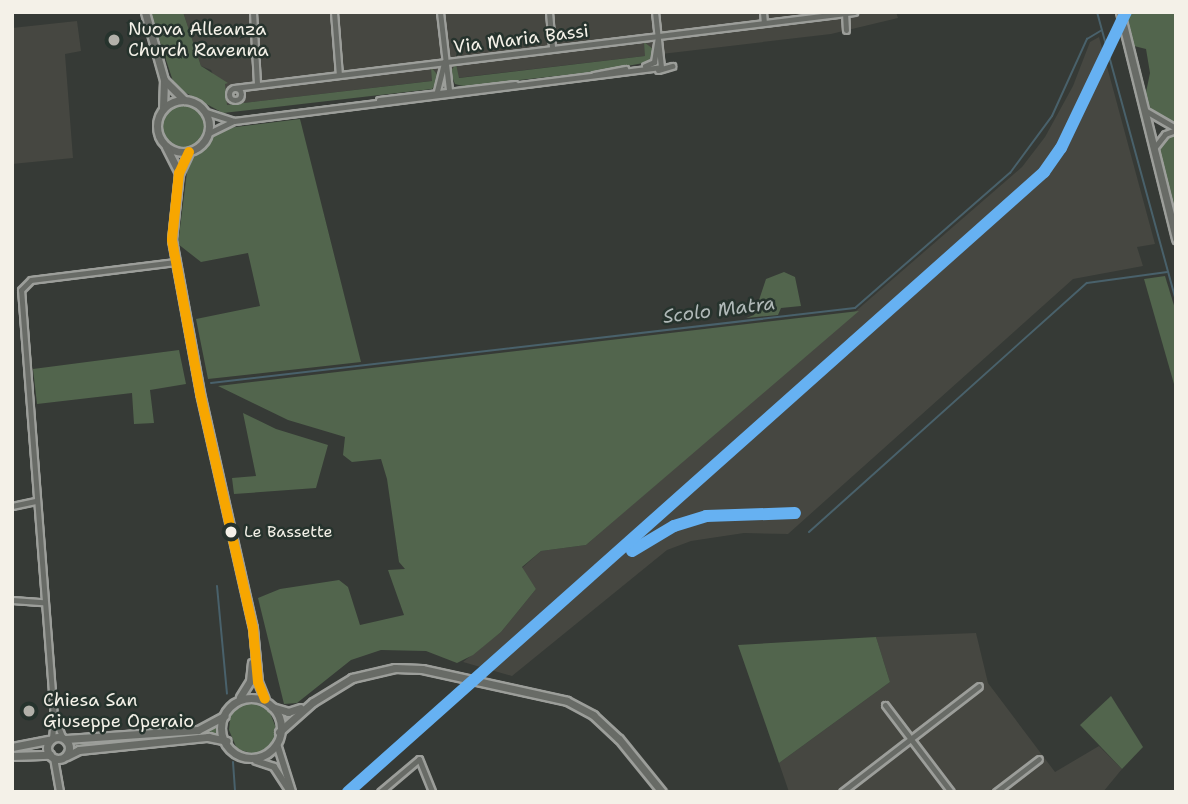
<!DOCTYPE html>
<html>
<head>
<meta charset="utf-8">
<style>
  body { margin:0 }
  #map { position:relative; width:1188px; height:804px; overflow:hidden; background:#363a36; font-family:"Shantell Sans",sans-serif }
  div>[style] { position:absolute }
  .built>* { inset:0; background:#464741 }
  .green>* { inset:0; background:#52654d }
  .round { border-radius:50% }
  .stream>* { height:2px; margin:-1px; padding:0 1px; transform-origin:1px; border-radius:1px; background:#49616b }
  .roads { filter:drop-shadow(2px 0 #9c9e9a) drop-shadow(-2px 0 #9c9e9a) drop-shadow(0 2px #9c9e9a) drop-shadow(0 -2px #9c9e9a) }
  .minor>* { height:5px; margin:-2.5px; padding:0 2.5px; transform-origin:2.5px; border-radius:2.5px; background:#686b66 }
  .minor>.ring { margin:-2.5px; padding:0; box-sizing:content-box; background:none; border:5px solid #686b66; border-radius:50% }
  .tertiary>* { height:6px; margin:-3px; padding:0 3px; transform-origin:3px; border-radius:3px; background:#686b66 }
  .secondary>* { height:7px; margin:-3.5px; padding:0 3.5px; transform-origin:3.5px; border-radius:3.5px; background:#686b66 }
  .secondary>.ring { margin:-3.5px; padding:0; box-sizing:content-box; background:none; border:7px solid #686b66; border-radius:50% }
  .bus-1>* { height:10px; margin:-5px; padding:0 5px; transform-origin:5px; border-radius:5px; background:#f7a600 }
  .rail-1>* { height:12px; margin:-6px; padding:0 6px; transform-origin:6px; border-radius:6px; background:#66b1f2 }
  .dots>* { width:19px; height:19px; translate:-50% -50%; box-sizing:border-box; border:4px solid #26332d; border-radius:50% }
  span { translate:-50% -50%; white-space:nowrap; text-align:center; line-height:1.15; -webkit-text-stroke:5px #26332d; paint-order:stroke }
  .bus-label { font-size:16px; color:#f4f1e8 }
  .left { translate:0 -50%; text-align:left }
  .poi-label { font-size:18px; color:#f4f1e8 }
  .street-label { font-size:18px; color:#f4f1e8 }
  .water-label { font-size:19px; color:#b0b9b8; font-style:italic }
  .frame { position:absolute; inset:0; border:14px solid #f4f1e8; pointer-events:none }
</style>
</head>
<body>
<div id="map">
  <div class="built">
    <div style="clip-path:polygon(183px 12px,896px 12px,898px 18px,831px 34px,227px 105px,211px 70px,201px 66px)"></div>
    <div style="clip-path:polygon(77px 21px,81px 51px,65px 54px,73px 158px,12px 164px,12px 28px)"></div>
    <div style="clip-path:polygon(1099px 37px,1155px 244px,1137px 247px,1143px 266px,1073px 279px,788px 534px,744px 533px,691px 541px,667px 550px,512px 676px,463px 662px,501px 632px,536px 589px,522px 568px,541px 551px,586px 545px,1022px 167px,1045px 137px,1073px 86px,1090px 42px)"></div>
    <div style="clip-path:polygon(976px 633px,988px 683px,1055px 772px,1099px 746px,1122px 769px,1103px 792px,789px 792px,779px 763px,890px 682px,876px 637px)"></div>
  </div>
  <div class="green">
    <div style="clip-path:polygon(150px 12px,183px 12px,201px 66px,228px 83px,225px 84px,227px 105px,432px 81px,431px 67px,440px 78px,432px 89px,223px 113px,175px 87px)"></div>
    <div style="clip-path:polygon(1132px 12px,1176px 12px,1176px 123px,1154px 114px,1145px 97px,1150px 73px,1146px 49px,1134px 46px,1128px 18px)"></div>
    <div style="clip-path:polygon(644px 42px,653px 49px,649px 62px,594px 72px,463px 86px,455px 84px,450px 72px,456px 64px,459px 78px,645px 56px)"></div>
    <div class="round" style="left:160px;top:104px;width:44px;height:44px"></div>
    <div style="clip-path:polygon(300px 119px,361px 362px,208px 379px,196px 319px,260px 306px,248px 253px,201px 262px,178px 244px,188px 164px,220px 129px)"></div>
    <div style="clip-path:polygon(1176px 134px,1176px 225px,1158px 155px,1166px 138px)"></div>
    <div style="clip-path:polygon(784px 272px,795px 277px,801px 306px,781px 308px,778px 315px,746px 318px,754px 315px,766px 279px)"></div>
    <div style="clip-path:polygon(1165px 276px,1176px 312px,1176px 391px,1144px 279px)"></div>
    <div style="clip-path:polygon(859px 311px,586px 545px,541px 551px,522px 567px,536px 589px,501px 632px,473px 655px,457px 663px,426px 651px,381px 650px,351px 660px,297px 703px,284px 704px,258px 598px,280px 589px,339px 580px,348px 587px,360px 625px,404px 615px,388px 570px,405px 569px,399px 562px,387px 479px,381px 459px,352px 462px,343px 455px,345px 437px,288px 420px,218px 386px)"></div>
    <div style="clip-path:polygon(179px 350px,186px 384px,150px 390px,154px 423px,134px 424px,132px 393px,37px 404px,33px 369px)"></div>
    <div style="clip-path:polygon(243px 413px,276px 429px,328px 445px,316px 488px,234px 494px,232px 478px,256px 476px)"></div>
    <div style="clip-path:polygon(876px 637px,890px 682px,779px 763px,738px 645px)"></div>
    <div style="clip-path:polygon(1111px 696px,1143px 747px,1122px 769px,1080px 725px)"></div>
    <div style="clip-path:polygon(247px 699px,267px 705px,276px 728px,273px 745px,258px 755px,237px 749px,229px 730px,231px 708px)"></div>
    <div style="clip-path:polygon(221px 721px,223px 735px,81px 746px,80px 743px,200px 732px)"></div>
  </div>
  <div class="stream">
    <div style="left:1097px;top:12px;width:299px;rotate:74.7deg"></div>
    <div style="left:211px;top:383px;width:648px;rotate:-6.64deg"></div>
    <div style="left:855px;top:308px;width:206px;rotate:-41.1deg"></div>
    <div style="left:1010px;top:173px;width:71px;rotate:-53.6deg"></div>
    <div style="left:1052px;top:116px;width:85px;rotate:-65.6deg"></div>
    <div style="left:1087px;top:39px;width:17px;rotate:-31deg"></div>
    <div style="left:809px;top:532px;width:373px;rotate:-41.9deg"></div>
    <div style="left:1087px;top:283px;width:81px;rotate:-7.8deg"></div>
    <div style="left:217px;top:586px;width:108px;rotate:84.7deg"></div>
    <div style="left:233px;top:762px;width:30px;rotate:86deg"></div>
  </div>
  <div class="roads">
    <div class="minor">
      <div style="left:253px;top:12px;width:72px;rotate:86.8deg"></div>
      <div style="left:334px;top:12px;width:63px;rotate:85.5deg"></div>
      <div style="left:440px;top:12px;width:79px;rotate:83.4deg"></div>
      <div style="left:549px;top:12px;width:35px;rotate:85deg"></div>
      <div style="left:763px;top:12px;width:11px;rotate:85deg"></div>
      <div style="left:845px;top:12px;width:18px;rotate:87deg"></div>
      <div style="left:645px;top:66px;width:10px;rotate:-24deg"></div>
      <div style="left:654px;top:62px;width:25px;rotate:-81deg"></div>
      <div style="left:658px;top:70px;width:15px;rotate:-16deg"></div>
      <div style="left:594px;top:75px;width:32px;rotate:-11deg"></div>
      <div style="left:234px;top:88px;width:625px;rotate:-6.99deg"></div>
      <div class="ring" style="left:229px;top:88px;width:7px;height:7px"></div>
      <div style="left:437px;top:91px;width:30px;rotate:-76deg"></div>
      <div style="left:379px;top:100px;width:137px;rotate:-6.7deg"></div>
      <div style="left:1146px;top:111px;width:34px;rotate:30deg"></div>
      <div style="left:206px;top:112px;width:29px;rotate:18deg"></div>
      <div style="left:207px;top:134px;width:30px;rotate:-26deg"></div>
      <div style="left:234px;top:121px;width:430px;rotate:-7.2deg"></div>
      <div style="left:661px;top:67px;width:55px;rotate:-96.2deg"></div>
      <div style="left:1155px;top:147px;width:16px;rotate:-52deg"></div>
      <div style="left:1165px;top:134px;width:12px;rotate:-20deg"></div>
      <div style="left:12px;top:506px;width:24px;rotate:-12deg"></div>
      <div style="left:12px;top:600px;width:31px;rotate:4deg"></div>
      <div style="left:885px;top:705px;width:109px;rotate:52.8deg"></div>
      <div style="left:56px;top:721px;width:17px;rotate:69deg"></div>
      <div style="left:52px;top:738px;width:20px;rotate:-84deg"></div>
      <div style="left:54px;top:718px;width:429px;rotate:-94.4deg"></div>
      <div style="left:21px;top:290px;width:14px;rotate:-45deg"></div>
      <div style="left:31px;top:280px;width:145px;rotate:-7.1deg"></div>
      <div style="left:380px;top:792px;width:51px;rotate:-40.2deg"></div>
      <div style="left:419px;top:759px;width:35px;rotate:68deg"></div>
      <div style="left:842px;top:792px;width:173px;rotate:-37.7deg"></div>
      <div style="left:996px;top:792px;width:54px;rotate:-37.5deg"></div>
    </div>
    <div class="tertiary">
      <div style="left:277px;top:744px;width:50px;rotate:72.6deg"></div>
      <div style="left:54px;top:758px;width:35px;rotate:80deg"></div>
      <div style="left:256px;top:761px;width:19px;rotate:18deg"></div>
      <div style="left:274px;top:767px;width:27px;rotate:57deg"></div>
    </div>
    <div class="secondary">
      <div style="left:145px;top:12px;width:71px;rotate:74.4deg"></div>
      <div style="left:164px;top:80px;width:28px;rotate:92deg"></div>
      <div style="left:1120px;top:12px;width:234px;rotate:76.1deg"></div>
      <div style="left:165px;top:81px;width:27px;rotate:45deg"></div>
      <div class="ring" style="left:157px;top:100px;width:45px;height:45px"></div>
      <div style="left:166px;top:147px;width:29px;rotate:63deg"></div>
      <div style="left:189px;top:152px;width:23px;rotate:115deg"></div>
      <div style="left:179px;top:173px;width:67px;rotate:96deg"></div>
      <div style="left:172px;top:240px;width:156px;rotate:79.6deg"></div>
      <div style="left:200px;top:393px;width:241px;rotate:77.3deg"></div>
      <div style="left:253px;top:628px;width:54px;rotate:84.7deg"></div>
      <div style="left:258px;top:682px;width:18px;rotate:68deg"></div>
      <div style="left:240px;top:697px;width:19px;rotate:-58deg"></div>
      <div style="left:250px;top:681px;width:18px;rotate:-84deg"></div>
      <div class="ring" style="left:221px;top:698px;width:53px;height:53px"></div>
      <div style="left:272px;top:707px;width:17px;rotate:17deg"></div>
      <div style="left:288px;top:712px;width:13px;rotate:-18deg"></div>
      <div style="left:279px;top:732px;width:45px;rotate:-41.4deg"></div>
      <div style="left:313px;top:702px;width:46px;rotate:-31.6deg"></div>
      <div style="left:352px;top:678px;width:44px;rotate:-13.1deg"></div>
      <div style="left:395px;top:668px;width:27px;rotate:2deg"></div>
      <div style="left:422px;top:669px;width:148px;rotate:12.4deg"></div>
      <div style="left:567px;top:701px;width:30px;rotate:28deg"></div>
      <div style="left:593px;top:715px;width:35px;rotate:43deg"></div>
      <div style="left:619px;top:739px;width:68px;rotate:50.9deg"></div>
      <div class="ring" style="left:47px;top:737px;width:15px;height:15px"></div>
      <div style="left:66px;top:739px;width:132px;rotate:-3.9deg"></div>
      <div style="left:198px;top:730px;width:30px;rotate:-28deg"></div>
      <div style="left:12px;top:747px;width:38px;rotate:-11deg"></div>
      <div style="left:12px;top:756px;width:38px;rotate:-2deg"></div>
      <div style="left:67px;top:756px;width:13px;rotate:-27deg"></div>
      <div style="left:79px;top:750px;width:130px;rotate:-5.8deg"></div>
      <div style="left:208px;top:737px;width:19px;rotate:12deg"></div>
    </div>
  </div>
  <div class="bus-1">
    <div style="left:189px;top:152px;width:23px;rotate:115deg"></div>
    <div style="left:179px;top:173px;width:67px;rotate:96deg"></div>
    <div style="left:172px;top:240px;width:156px;rotate:79.6deg"></div>
    <div style="left:200px;top:393px;width:241px;rotate:77.3deg"></div>
    <div style="left:253px;top:628px;width:54px;rotate:84.7deg"></div>
    <div style="left:258px;top:682px;width:18px;rotate:68deg"></div>
  </div>
  <div class="rail-1">
    <div style="left:632px;top:551px;width:49px;rotate:-30.8deg"></div>
    <div style="left:674px;top:526px;width:34px;rotate:-17deg"></div>
    <div style="left:706px;top:516px;width:89px;rotate:-1.9deg"></div>
    <div style="left:348px;top:792px;width:932px;rotate:-41.69deg"></div>
    <div style="left:1044px;top:172px;width:29px;rotate:-55deg"></div>
    <div style="left:1061px;top:148px;width:151px;rotate:-64.5deg"></div>
  </div>
  <div class="dots">
    <div style="left:114px;top:40px;background:#b2b1aa"></div>
    <div style="left:231px;top:532px;background:#f4f1e8"></div>
    <div style="left:29px;top:711px;background:#b2b1aa"></div>
  </div>
  <div class="bus-label">
    <span class="left" style="left:244px;top:532px">Le Bassette</span>
  </div>
  <div class="poi-label">
    <span class="left" style="left:128px;top:40px">Nuova Alleanza<br>Church Ravenna</span>
    <span class="left" style="left:43px;top:711px">Chiesa San<br>Giuseppe Operaio</span>
  </div>
  <div class="street-label">
    <span style="left:521px;top:39px;rotate:-7deg">Via Maria Bassi</span>
  </div>
  <div class="water-label">
    <span style="left:719px;top:310px;rotate:-7deg">Scolo Matra</span>
  </div>
  <div class="frame"></div>
</div>
</body>
</html>
